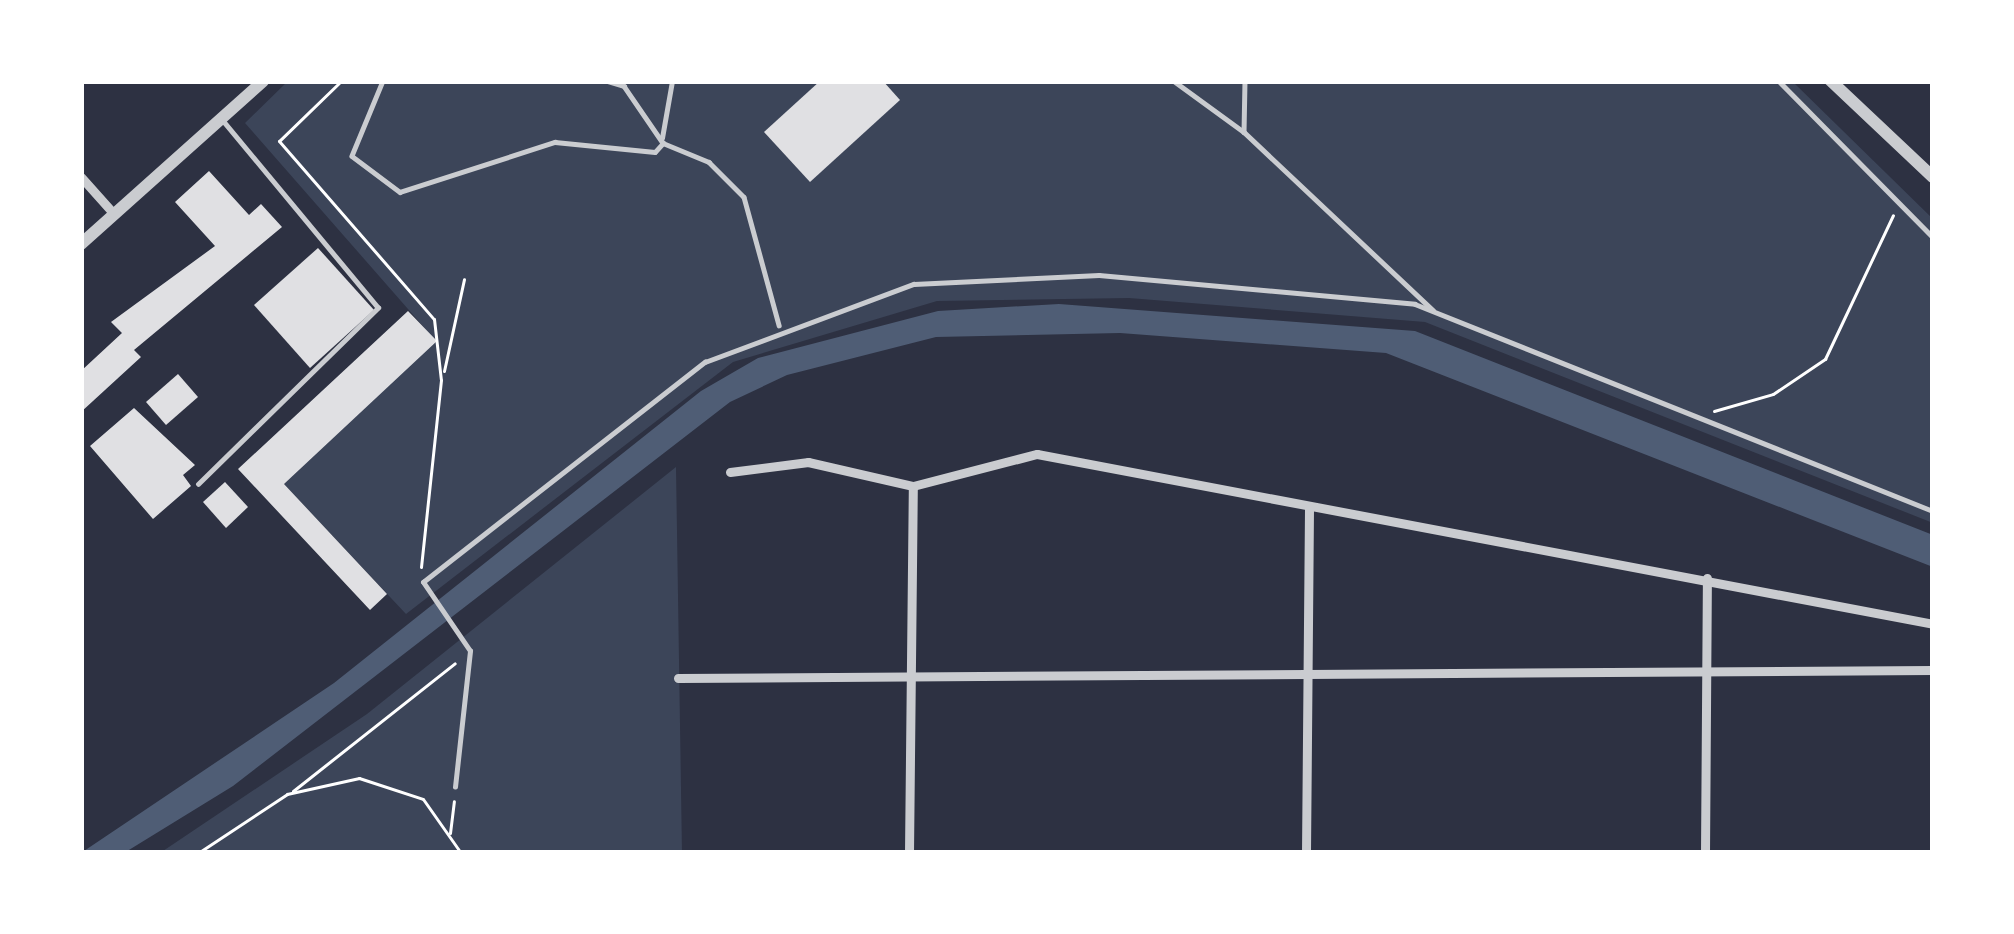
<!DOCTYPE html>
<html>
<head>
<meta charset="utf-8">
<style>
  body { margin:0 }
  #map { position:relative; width:2014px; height:934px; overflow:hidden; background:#2d3142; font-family:Lato,sans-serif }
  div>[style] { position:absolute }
  .green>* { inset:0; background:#3c4559 }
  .water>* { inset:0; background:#4f5d75 }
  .building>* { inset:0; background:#e0e0e3 }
  .path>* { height:3px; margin:-1.5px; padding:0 1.5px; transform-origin:1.5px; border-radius:1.5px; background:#fff }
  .service>* { height:4.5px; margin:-2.25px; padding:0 2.25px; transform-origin:2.25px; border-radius:2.25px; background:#caccd0 }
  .minor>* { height:9px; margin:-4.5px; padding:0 4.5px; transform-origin:4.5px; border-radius:4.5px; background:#caccd0 }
  .tertiary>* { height:12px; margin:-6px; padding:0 6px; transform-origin:6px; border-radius:6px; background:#caccd0 }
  span { translate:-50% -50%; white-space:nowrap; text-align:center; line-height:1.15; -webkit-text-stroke:9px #fff; paint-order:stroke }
  .frame { position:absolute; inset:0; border:84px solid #fff; pointer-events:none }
</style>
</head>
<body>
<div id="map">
  <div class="green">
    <div style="clip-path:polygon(288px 81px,1792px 81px,1933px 219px,1933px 523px,1425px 322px,1129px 298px,937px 301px,733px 362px,406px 614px,284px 484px,436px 341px,245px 123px)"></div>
    <div style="clip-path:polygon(676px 467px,682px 853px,160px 853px,367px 714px)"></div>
  </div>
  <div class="water">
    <div style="clip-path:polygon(1059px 304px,1415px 331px,1933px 535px,1933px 567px,1386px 353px,1120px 333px,936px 337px,787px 375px,730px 402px,233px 786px,124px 853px,81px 853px,334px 683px,701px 391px,758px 358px,938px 311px)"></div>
  </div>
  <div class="building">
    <div style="clip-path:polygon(820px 81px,883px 81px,900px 100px,810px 182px,764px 132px)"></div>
    <div style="clip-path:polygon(209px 171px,249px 215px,261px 204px,282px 227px,134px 350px,141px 357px,81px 412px,81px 371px,122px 333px,111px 322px,215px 246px,175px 202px)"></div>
    <div style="clip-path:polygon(318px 248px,374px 310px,310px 368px,254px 305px)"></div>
    <div style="clip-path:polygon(408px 311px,437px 341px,284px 484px,387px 594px,370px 610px,238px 469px)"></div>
    <div style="clip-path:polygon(178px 374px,198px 397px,166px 425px,146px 402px)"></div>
    <div style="clip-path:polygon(134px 408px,195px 465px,183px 475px,191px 486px,153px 519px,90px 446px)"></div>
    <div style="clip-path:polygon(225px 482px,248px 507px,226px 528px,203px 502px)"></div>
  </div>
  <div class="path">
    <div style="left:341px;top:81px;width:86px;rotate:135.9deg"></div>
    <div style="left:279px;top:141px;width:236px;rotate:49deg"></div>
    <div style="left:434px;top:319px;width:61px;rotate:83.5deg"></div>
    <div style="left:444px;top:371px;width:94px;rotate:-77.7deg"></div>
    <div style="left:1714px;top:411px;width:61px;rotate:-16.1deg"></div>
    <div style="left:1773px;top:394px;width:63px;rotate:-33.9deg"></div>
    <div style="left:1825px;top:359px;width:159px;rotate:-64.7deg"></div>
    <div style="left:421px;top:567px;width:188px;rotate:-83.9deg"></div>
    <div style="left:293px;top:791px;width:206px;rotate:-38.3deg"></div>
    <div style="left:450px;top:833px;width:32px;rotate:-83deg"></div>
    <div style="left:198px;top:853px;width:107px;rotate:-33.5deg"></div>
    <div style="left:287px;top:794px;width:74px;rotate:-12.5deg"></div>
    <div style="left:359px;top:778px;width:67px;rotate:18.2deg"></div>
    <div style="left:423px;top:799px;width:66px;rotate:54.9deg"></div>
  </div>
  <div class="service">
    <div style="left:383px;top:81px;width:81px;rotate:112.5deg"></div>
    <div style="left:352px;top:156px;width:60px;rotate:36.9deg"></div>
    <div style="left:400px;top:192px;width:163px;rotate:-17.9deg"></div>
    <div style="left:555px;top:142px;width:100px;rotate:5.7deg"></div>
    <div style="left:655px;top:152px;width:12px;rotate:-48deg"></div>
    <div style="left:608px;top:81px;width:17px;rotate:17deg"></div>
    <div style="left:624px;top:86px;width:69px;rotate:55.6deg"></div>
    <div style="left:663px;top:143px;width:50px;rotate:22.4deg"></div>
    <div style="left:709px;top:162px;width:49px;rotate:45deg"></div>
    <div style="left:744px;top:197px;width:133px;rotate:74.7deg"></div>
    <div style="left:1174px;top:81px;width:87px;rotate:36.1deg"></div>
    <div style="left:1245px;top:81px;width:51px;rotate:91.1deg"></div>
    <div style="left:1244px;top:132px;width:260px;rotate:43.3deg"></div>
    <div style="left:1779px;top:81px;width:219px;rotate:45.4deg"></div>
    <div style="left:662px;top:138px;width:58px;rotate:-80deg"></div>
    <div style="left:198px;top:484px;width:252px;rotate:-44.4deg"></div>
    <div style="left:378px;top:308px;width:246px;rotate:-129.7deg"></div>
    <div style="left:455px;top:787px;width:137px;rotate:-83.7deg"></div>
    <div style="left:470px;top:651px;width:83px;rotate:-124.3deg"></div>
    <div style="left:423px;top:582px;width:358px;rotate:-38deg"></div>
    <div style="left:705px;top:362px;width:223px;rotate:-20.5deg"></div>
    <div style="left:914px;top:284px;width:185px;rotate:-2.8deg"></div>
    <div style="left:1099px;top:275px;width:317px;rotate:5.2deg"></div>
    <div style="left:1415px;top:304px;width:558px;rotate:21.78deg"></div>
  </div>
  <div class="minor">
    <div style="left:81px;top:177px;width:50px;rotate:48.3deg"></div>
    <div style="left:730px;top:472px;width:79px;rotate:-7.3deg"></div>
    <div style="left:808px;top:462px;width:108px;rotate:12.9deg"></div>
    <div style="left:913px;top:486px;width:128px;rotate:-14.5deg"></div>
    <div style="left:1037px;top:454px;width:912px;rotate:10.74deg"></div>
    <div style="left:678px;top:678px;width:1255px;rotate:-0.37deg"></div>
    <div style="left:909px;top:853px;width:367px;rotate:-89.4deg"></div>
    <div style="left:1306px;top:853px;width:345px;rotate:-89.5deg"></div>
    <div style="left:1705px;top:853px;width:275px;rotate:-89.6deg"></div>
  </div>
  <div class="tertiary">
    <div style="left:1831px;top:81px;width:140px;rotate:43.3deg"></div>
    <div style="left:81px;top:244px;width:244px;rotate:-41.8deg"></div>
  </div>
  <div class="frame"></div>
</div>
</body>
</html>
